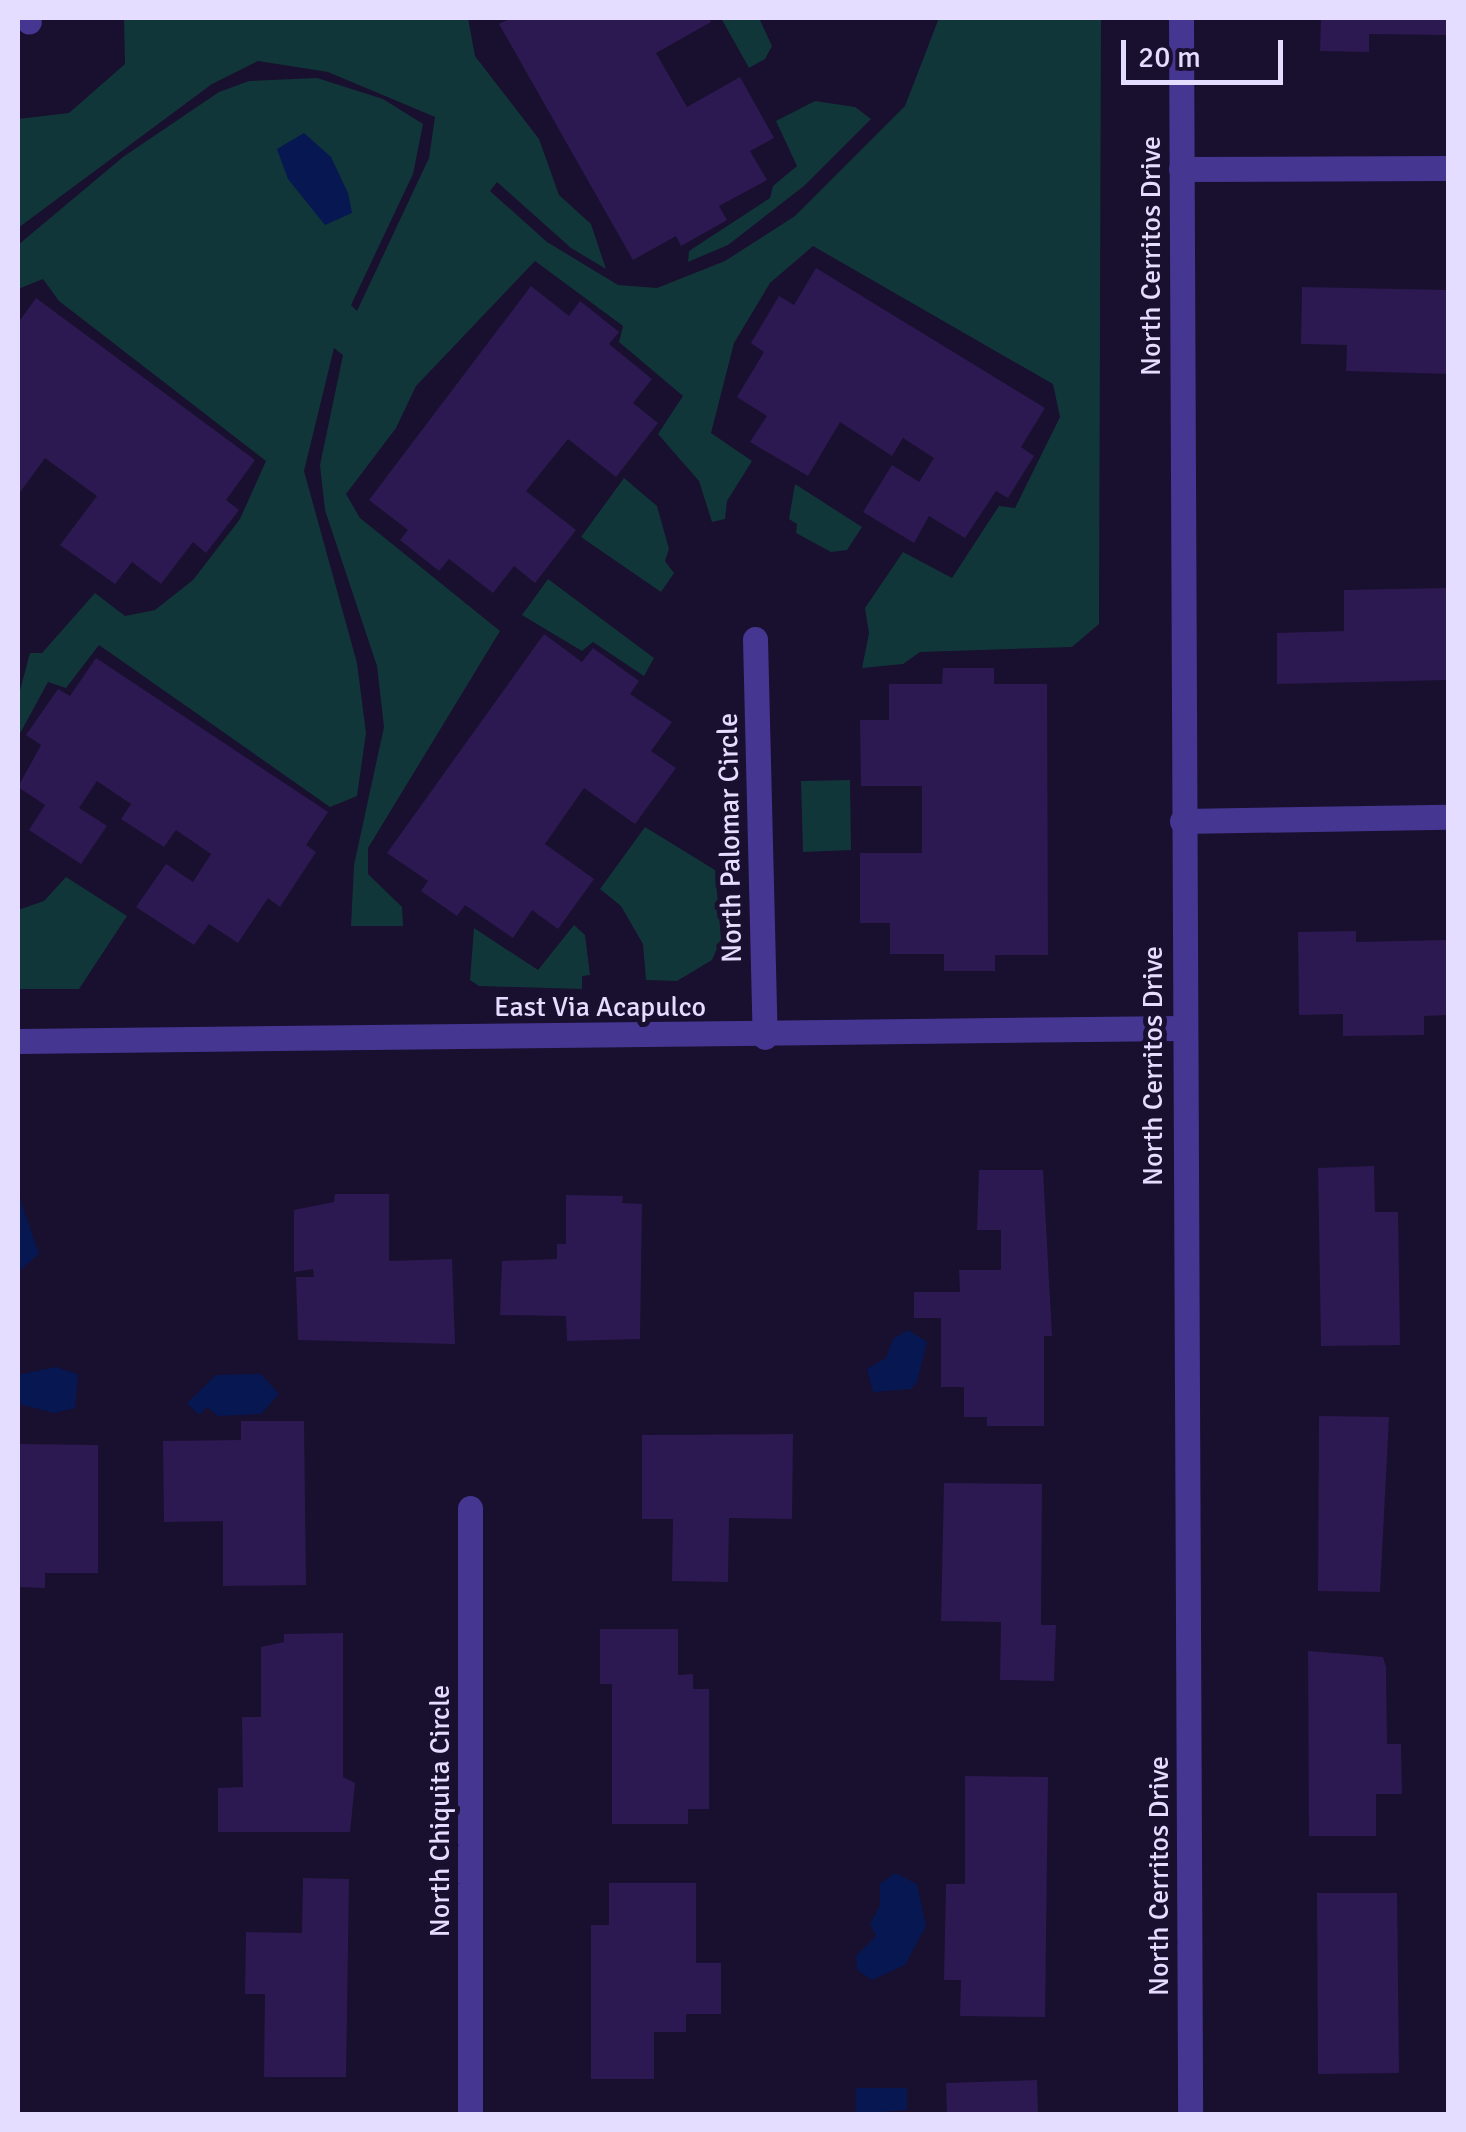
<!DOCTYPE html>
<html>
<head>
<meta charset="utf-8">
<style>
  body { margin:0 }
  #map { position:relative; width:1466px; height:2132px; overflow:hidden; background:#190f2e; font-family:Signika,sans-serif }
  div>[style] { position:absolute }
  .green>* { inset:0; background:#113639 }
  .water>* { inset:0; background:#061751 }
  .building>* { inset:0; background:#2c1951 }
  .minor>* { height:25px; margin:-12.5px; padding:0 12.5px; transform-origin:12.5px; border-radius:12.5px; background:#453692 }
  span { translate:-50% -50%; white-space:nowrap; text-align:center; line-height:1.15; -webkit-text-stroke:10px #190f2e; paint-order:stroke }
  .street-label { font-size:28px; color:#e5ddff }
  .frame { position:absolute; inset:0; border:20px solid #e5ddff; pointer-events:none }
  .scale { position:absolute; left:1121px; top:40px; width:162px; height:45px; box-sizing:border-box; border:5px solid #e5ddff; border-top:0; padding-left:12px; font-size:30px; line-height:35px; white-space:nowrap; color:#e5ddff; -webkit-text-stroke:8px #190f2e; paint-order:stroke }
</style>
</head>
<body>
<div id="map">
  <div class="green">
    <div style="clip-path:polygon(124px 18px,468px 18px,475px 56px,539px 139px,559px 195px,591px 224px,606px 269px,571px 248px,497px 182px,490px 191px,547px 242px,618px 285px,657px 288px,725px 261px,795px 216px,905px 106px,939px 18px,1101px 18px,1099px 624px,1072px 647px,920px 652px,903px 664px,862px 668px,869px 633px,865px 608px,903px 552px,952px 578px,999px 506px,1015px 508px,1060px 417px,1053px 384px,813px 246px,770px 283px,734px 343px,711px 433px,752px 461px,727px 501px,725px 519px,712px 522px,699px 481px,658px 434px,683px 396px,619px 342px,623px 326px,535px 261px,416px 386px,396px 428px,346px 494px,360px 518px,500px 631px,368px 848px,368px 874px,402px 907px,403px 926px,351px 926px,354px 865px,384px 727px,377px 666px,325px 510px,320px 465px,343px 355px,334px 348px,304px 471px,357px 663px,366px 733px,357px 796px,330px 807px,99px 645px,66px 688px,48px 682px,18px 737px,18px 698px,30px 653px,42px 653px,95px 593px,125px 616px,155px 610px,193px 580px,240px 519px,266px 461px,59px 301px,43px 279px,18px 289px,18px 245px,123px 157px,219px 92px,249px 81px,317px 78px,383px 99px,423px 124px,413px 174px,351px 305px,357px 311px,429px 158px,435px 117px,328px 72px,258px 61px,212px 84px,18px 228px,18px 119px,69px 113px,125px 64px)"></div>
    <div style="clip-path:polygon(721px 18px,759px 18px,772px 46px,765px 59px,749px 68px)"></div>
    <div style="clip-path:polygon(815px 101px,855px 107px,871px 119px,804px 186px,728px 245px,688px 262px,689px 251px,770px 198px,773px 186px,797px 166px,776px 121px)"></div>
    <div style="clip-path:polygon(624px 478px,657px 506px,669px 549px,665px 561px,674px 573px,661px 592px,581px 537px)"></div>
    <div style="clip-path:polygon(795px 484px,862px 527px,847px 550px,831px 552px,796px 533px,797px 524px,789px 519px)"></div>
    <div style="clip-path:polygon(548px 579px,654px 658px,644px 676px,593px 642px,582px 651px,522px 615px)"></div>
    <div style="clip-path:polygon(850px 780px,851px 850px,803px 852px,801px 781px)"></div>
    <div style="clip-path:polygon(645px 827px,715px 870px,721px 939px,712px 960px,677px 981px,646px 980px,643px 944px,621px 906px,600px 889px)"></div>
    <div style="clip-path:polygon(66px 877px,127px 916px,79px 989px,18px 989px,18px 910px,44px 901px)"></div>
    <div style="clip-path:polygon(574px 925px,585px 935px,590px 975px,582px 976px,582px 989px,479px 986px,470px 980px,474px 928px,538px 970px)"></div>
  </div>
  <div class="water">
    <div style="clip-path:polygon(304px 133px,331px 157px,348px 193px,352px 213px,325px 225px,288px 179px,277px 149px)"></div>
    <div style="clip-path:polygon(18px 1193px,39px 1254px,18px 1272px)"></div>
    <div style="clip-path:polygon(908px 1330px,927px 1342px,917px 1382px,911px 1389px,873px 1392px,867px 1369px,886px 1358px,893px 1339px)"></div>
    <div style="clip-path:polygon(55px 1367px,78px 1374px,75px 1408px,55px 1413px,18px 1404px,18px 1375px)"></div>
    <div style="clip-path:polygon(261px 1374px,279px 1394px,261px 1414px,218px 1416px,207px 1407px,199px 1415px,187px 1403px,216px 1375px)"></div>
    <div style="clip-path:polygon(895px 1873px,917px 1884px,926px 1926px,905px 1965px,872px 1980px,857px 1970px,856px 1956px,876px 1936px,870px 1924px,880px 1905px,880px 1884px)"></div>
    <div style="clip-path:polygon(856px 2088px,907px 2088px,907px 2110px,856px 2114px)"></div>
  </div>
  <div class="building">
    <div style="clip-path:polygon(511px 18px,708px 18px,711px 22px,656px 53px,687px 107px,740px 77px,774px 138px,750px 151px,767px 180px,719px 206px,727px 220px,681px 246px,676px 236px,633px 260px,499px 24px)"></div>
    <div style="clip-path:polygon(1321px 18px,1448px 18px,1448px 35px,1369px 34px,1369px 52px,1320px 51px)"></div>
    <div style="clip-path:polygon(816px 268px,1045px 408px,1021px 447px,1034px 456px,1008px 498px,996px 491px,965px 538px,929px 516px,914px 543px,863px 512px,892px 465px,919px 482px,934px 458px,903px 438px,892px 456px,840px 422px,808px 476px,750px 442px,767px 416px,737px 397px,764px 352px,751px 343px,779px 296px,794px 305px)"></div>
    <div style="clip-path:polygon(531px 286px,569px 316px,580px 301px,619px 332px,609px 344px,652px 379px,633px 403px,658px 423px,616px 477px,568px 439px,526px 491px,576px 530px,535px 583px,514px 566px,493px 593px,449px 559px,439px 571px,400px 540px,408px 530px,369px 500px)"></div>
    <div style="clip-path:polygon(1302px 287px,1448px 290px,1448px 374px,1346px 371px,1347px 345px,1301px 344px)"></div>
    <div style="clip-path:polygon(36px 298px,255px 460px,226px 500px,239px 510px,206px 553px,193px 542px,161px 584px,132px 562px,115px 584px,60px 545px,97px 496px,45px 458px,18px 495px,18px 323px)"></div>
    <div style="clip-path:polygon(1448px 588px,1448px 680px,1277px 684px,1277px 633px,1344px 631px,1344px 590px)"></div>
    <div style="clip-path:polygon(544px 634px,582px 662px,593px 648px,639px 681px,630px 694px,672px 722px,651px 751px,676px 768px,635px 824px,584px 788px,545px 844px,594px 879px,558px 929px,532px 910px,513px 938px,465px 905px,457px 916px,421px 891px,428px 881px,387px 853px)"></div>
    <div style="clip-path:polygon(96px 658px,328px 812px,306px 845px,316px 852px,280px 907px,268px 898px,238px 943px,209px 924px,194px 945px,136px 907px,166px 864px,193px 882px,211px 854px,176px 830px,164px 847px,121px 819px,131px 804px,97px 781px,79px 808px,107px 826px,81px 864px,29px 830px,45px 805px,18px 787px,41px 745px,26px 735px,58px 689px,70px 696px)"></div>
    <div style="clip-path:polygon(943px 668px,994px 668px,994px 684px,1047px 684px,1048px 955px,995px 955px,995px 971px,944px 971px,944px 954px,890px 954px,890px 923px,860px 923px,860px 853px,922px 853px,922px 786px,861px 786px,860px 720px,889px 720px,889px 684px,942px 684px)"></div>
    <div style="clip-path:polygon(1356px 931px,1356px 942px,1448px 940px,1448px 1015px,1424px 1016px,1424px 1035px,1343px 1036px,1343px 1014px,1299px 1015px,1298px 932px)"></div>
    <div style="clip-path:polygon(1374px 1166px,1375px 1212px,1398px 1212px,1400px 1345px,1321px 1346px,1318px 1168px)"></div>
    <div style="clip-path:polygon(979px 1170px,1043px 1170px,1052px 1336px,1044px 1336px,1044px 1426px,987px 1426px,987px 1417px,964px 1417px,964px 1387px,941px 1387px,941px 1318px,914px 1318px,914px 1292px,960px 1292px,959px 1270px,1001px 1270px,1001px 1230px,977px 1230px)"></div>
    <div style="clip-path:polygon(335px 1194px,389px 1194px,389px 1261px,452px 1259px,455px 1344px,298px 1340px,296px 1277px,314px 1277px,313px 1269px,294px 1272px,294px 1210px,334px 1202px)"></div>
    <div style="clip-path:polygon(566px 1195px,623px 1196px,622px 1203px,642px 1204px,640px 1339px,567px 1341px,566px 1316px,500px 1315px,502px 1261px,557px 1259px,557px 1244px,566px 1244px)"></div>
    <div style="clip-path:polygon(1319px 1416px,1389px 1417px,1380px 1592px,1318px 1591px)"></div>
    <div style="clip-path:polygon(241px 1421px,304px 1421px,306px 1585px,223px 1586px,223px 1521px,164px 1522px,163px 1441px,241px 1440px)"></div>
    <div style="clip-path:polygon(793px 1434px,792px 1519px,729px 1518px,728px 1582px,672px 1581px,673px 1519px,642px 1519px,642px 1435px)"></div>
    <div style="clip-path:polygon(18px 1444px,98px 1445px,98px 1573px,45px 1573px,45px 1588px,18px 1587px)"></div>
    <div style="clip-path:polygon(944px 1483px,1042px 1484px,1041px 1625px,1056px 1625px,1054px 1681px,1000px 1680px,1001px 1622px,941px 1621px)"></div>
    <div style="clip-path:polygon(600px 1629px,678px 1629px,678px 1675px,693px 1674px,693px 1689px,709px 1689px,709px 1809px,688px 1809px,688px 1824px,612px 1824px,612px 1684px,600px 1684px)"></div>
    <div style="clip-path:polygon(343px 1633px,343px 1777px,355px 1783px,350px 1832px,218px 1832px,218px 1788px,243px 1787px,242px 1717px,261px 1717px,261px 1647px,284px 1642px,284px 1634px)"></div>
    <div style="clip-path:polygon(1308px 1651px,1383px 1657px,1386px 1667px,1387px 1744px,1401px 1744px,1402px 1794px,1376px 1794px,1376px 1836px,1309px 1836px)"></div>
    <div style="clip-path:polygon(965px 1776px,1048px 1777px,1045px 2017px,960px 2016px,961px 1980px,944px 1980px,946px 1884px,965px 1884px)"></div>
    <div style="clip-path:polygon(303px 1878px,349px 1879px,346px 2077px,264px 2077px,265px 1994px,245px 1994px,246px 1932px,302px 1933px)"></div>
    <div style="clip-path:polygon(609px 1883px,696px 1883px,696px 1963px,721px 1963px,721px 2014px,686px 2014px,686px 2032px,654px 2032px,654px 2079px,591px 2079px,591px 1925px,609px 1925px)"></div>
    <div style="clip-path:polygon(1317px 1893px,1397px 1893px,1399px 2073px,1318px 2074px)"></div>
    <div style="clip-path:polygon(1037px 2080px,1038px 2114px,947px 2114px,946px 2083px)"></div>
  </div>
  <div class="minor">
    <div style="left:27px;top:18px;width:4px;rotate:63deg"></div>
    <div style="left:1181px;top:18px;width:2096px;rotate:89.75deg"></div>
    <div style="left:1181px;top:169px;width:267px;rotate:-0.2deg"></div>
    <div style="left:755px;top:639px;width:398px;rotate:88.6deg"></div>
    <div style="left:1182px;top:821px;width:266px;rotate:-0.9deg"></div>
    <div style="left:18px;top:1041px;width:1164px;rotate:-0.64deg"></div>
    <div style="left:470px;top:2114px;width:606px;rotate:-90deg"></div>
  </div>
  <div class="street-label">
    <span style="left:1151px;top:256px;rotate:-90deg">North Cerritos Drive</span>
    <span style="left:730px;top:838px;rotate:-91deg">North Palomar Circle</span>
    <span style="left:600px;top:1007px">East Via Acapulco</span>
    <span style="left:1153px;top:1066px;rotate:-90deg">North Cerritos Drive</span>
    <span style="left:440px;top:1811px;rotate:-90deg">North Chiquita Circle</span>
    <span style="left:1159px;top:1876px;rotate:-90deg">North Cerritos Drive</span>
  </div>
  <div class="frame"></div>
  <div class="scale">20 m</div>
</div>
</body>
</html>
